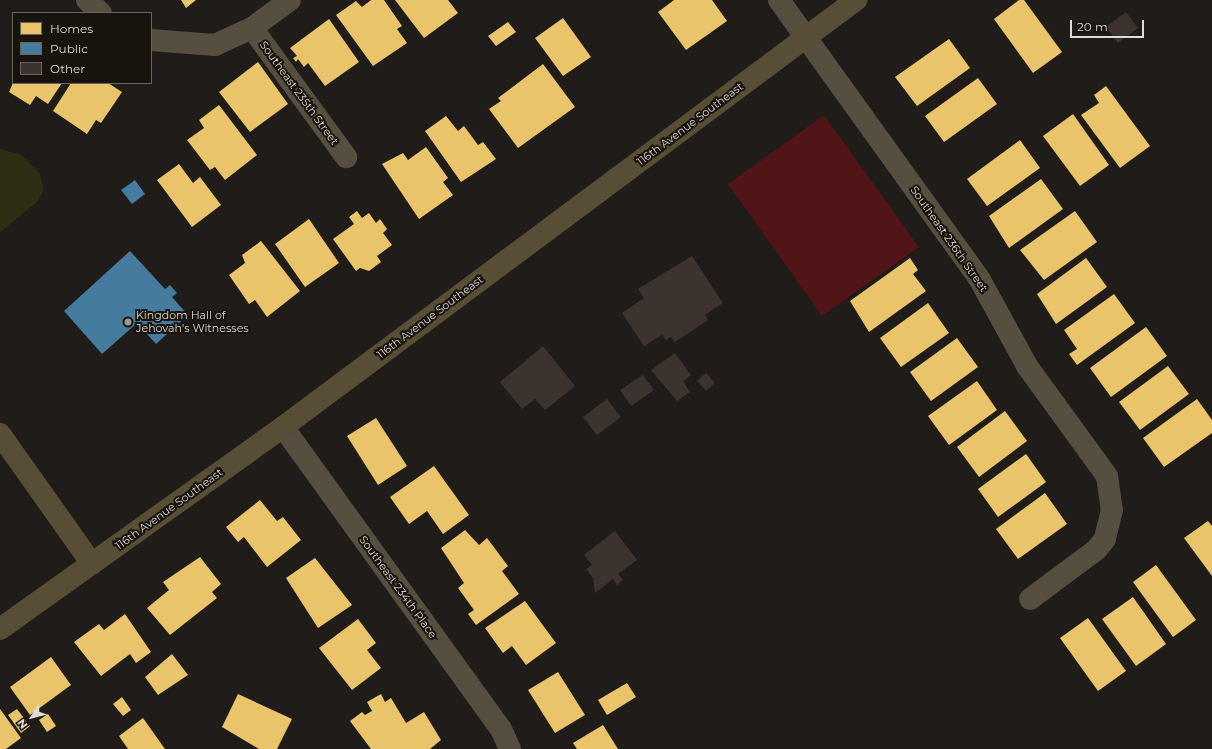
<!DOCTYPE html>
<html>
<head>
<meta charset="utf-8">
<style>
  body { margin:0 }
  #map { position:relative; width:1212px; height:749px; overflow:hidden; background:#1f1c19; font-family:Montserrat,sans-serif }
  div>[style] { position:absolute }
  .green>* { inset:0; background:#511517 }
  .water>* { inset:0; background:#302e12 }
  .homes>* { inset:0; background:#e9c46a }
  .public>* { inset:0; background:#457b9d }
  .building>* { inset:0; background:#3d332e }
  .street>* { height:22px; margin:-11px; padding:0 11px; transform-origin:11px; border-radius:11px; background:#564e3e }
  .secondary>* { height:22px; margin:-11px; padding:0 11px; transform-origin:11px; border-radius:11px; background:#584d35 }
  .dots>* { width:11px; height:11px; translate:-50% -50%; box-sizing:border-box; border:2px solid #19130d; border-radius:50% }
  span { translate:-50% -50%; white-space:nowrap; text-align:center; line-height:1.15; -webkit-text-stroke:4px #19130d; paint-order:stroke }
  .street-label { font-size:11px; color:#dfdbd7 }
  .poi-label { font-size:11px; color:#dfdbd7 }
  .left { translate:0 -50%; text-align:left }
  .legend { position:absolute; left:12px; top:12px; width:140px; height:72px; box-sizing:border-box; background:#19130d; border:1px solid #68635e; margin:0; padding:5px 7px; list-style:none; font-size:12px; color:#dfdbd7 }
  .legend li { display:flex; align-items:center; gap:8px; height:20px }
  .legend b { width:20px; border:1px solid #68635e }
  .north { position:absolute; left:12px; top:697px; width:40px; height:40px; -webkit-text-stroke:3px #19130d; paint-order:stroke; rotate:234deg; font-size:11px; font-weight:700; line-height:16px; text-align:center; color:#dfdbd7 }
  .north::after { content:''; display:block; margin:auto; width:14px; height:18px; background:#dfdbd7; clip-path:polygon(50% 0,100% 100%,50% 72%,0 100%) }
  .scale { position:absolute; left:1070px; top:20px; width:74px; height:18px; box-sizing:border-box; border:2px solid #dfdbd7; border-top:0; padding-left:5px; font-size:12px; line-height:14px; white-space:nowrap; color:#dfdbd7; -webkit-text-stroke:3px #19130d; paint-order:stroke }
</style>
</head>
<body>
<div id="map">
  <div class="green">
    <div style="clip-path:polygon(824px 115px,919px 247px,822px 316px,728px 184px)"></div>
  </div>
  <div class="water">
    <div style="clip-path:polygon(0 149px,21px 155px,40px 174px,44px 190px,37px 202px,0 232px)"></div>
  </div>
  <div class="homes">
    <div style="clip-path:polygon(181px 0,196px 0,186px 8px)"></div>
    <div style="clip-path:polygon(371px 0,384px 0,402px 26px,397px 29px,407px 43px,373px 66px,336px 15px,356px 1px,362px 7px)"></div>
    <div style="clip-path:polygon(395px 0,448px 0,458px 13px,424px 38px)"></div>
    <div style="clip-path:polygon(674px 0,712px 0,727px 21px,686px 50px,658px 12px)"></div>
    <div style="clip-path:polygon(1019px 0,1024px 0,1062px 52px,1033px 73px,994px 19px)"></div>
    <div style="clip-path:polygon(563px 18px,591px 57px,563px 76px,535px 38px)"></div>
    <div style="clip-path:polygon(329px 19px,359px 62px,325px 86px,308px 63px,304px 67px,298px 59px,296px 62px,293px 58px,297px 56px,290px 48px)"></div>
    <div style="clip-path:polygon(508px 22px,516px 32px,496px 46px,488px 36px)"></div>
    <div style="clip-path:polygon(949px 39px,970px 68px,917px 106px,895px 77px)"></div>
    <div style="clip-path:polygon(258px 62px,288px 104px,250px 132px,219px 92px)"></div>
    <div style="clip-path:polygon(543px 64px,575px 107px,518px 148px,489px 109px,501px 101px,498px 98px)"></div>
    <div style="clip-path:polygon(978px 78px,997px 104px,944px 142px,925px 116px)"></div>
    <div style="clip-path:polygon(13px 83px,62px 83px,48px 104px,36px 96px,30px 105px,9px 92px)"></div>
    <div style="clip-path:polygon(71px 83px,108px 83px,122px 92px,101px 123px,96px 120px,87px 134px,53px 111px)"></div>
    <div style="clip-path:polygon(1106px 86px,1150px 146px,1120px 168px,1081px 115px,1099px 103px,1094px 95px)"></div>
    <div style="clip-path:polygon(219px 105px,257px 155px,225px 180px,215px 167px,210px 170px,187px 140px,204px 128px,199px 120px)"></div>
    <div style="clip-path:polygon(1073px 114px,1109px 165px,1080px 186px,1043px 136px)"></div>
    <div style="clip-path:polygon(446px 116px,458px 131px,464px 126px,478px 145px,483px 142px,496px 159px,461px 182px,425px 131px)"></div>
    <div style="clip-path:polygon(1020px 140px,1040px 168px,987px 206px,967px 179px)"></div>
    <div style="clip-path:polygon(426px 147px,448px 178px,443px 182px,453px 195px,419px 219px,382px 164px,403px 153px,408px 160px)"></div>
    <div style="clip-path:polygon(179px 164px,193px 183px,200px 177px,221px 205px,192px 227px,157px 180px)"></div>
    <div style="clip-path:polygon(1041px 179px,1063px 209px,1009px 248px,989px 216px)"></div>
    <div style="clip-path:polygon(357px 211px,362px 218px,369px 213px,376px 223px,380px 219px,387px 229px,383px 233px,392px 245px,377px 256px,381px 262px,369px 271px,360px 268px,356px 271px,333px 239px,354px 224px,349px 217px)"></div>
    <div style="clip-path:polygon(1075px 211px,1097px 242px,1044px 280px,1020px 250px)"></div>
    <div style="clip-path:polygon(309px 219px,339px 263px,305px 287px,275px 244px)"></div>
    <div style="clip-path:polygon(261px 241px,300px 291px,267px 317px,255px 300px,249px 304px,229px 275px,245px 263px,242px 255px)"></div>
    <div style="clip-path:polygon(910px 258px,918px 270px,913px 274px,926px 291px,869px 332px,850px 301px)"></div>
    <div style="clip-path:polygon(1086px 258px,1107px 287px,1056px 324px,1037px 294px)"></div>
    <div style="clip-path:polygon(1114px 294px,1135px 323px,1077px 365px,1069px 354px,1077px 349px,1064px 330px)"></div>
    <div style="clip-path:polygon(928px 303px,949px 333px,901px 367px,880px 338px)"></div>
    <div style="clip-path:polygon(1146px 327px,1167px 356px,1111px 397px,1090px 368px)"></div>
    <div style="clip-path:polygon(957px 338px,978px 367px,931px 401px,910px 372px)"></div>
    <div style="clip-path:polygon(1168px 366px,1189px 394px,1140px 430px,1119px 402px)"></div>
    <div style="clip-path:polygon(977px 381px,997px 410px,949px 445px,928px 416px)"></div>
    <div style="clip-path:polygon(1197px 399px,1212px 420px,1212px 433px,1164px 467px,1143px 438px)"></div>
    <div style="clip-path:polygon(1005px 411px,1027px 441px,979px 477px,957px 447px)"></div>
    <div style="clip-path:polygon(376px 418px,407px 466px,378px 485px,347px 436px)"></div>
    <div style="clip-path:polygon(1026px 454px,1046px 482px,998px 517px,978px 489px)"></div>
    <div style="clip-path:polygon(434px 466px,469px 515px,443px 534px,427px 511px,409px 524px,390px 497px)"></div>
    <div style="clip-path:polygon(1045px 493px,1067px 524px,1018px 559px,996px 529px)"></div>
    <div style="clip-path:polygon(260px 500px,277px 521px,283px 517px,301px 540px,267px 567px,244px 537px,238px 542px,226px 527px)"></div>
    <div style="clip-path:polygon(1208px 521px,1212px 526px,1212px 576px,1184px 538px)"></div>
    <div style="clip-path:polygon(465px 530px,479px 545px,487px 538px,508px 566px,502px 571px,519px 594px,476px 625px,468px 614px,474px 610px,458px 588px,464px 583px,441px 548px)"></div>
    <div style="clip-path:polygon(200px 557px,221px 584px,212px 592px,217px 598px,170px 635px,147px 608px,169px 590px,163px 582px)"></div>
    <div style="clip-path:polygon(315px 558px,352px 605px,318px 628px,286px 578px)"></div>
    <div style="clip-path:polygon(1156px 565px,1196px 620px,1173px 637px,1133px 582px)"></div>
    <div style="clip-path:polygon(1133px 597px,1166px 644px,1136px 666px,1102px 619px)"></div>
    <div style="clip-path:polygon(525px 601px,556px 643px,526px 665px,512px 646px,503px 653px,485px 628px)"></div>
    <div style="clip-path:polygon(125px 614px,151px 652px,136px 663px,130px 654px,101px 676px,74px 642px,99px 624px,104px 630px)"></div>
    <div style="clip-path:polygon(1088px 618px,1126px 671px,1098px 691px,1060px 638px)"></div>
    <div style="clip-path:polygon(358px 619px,376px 643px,367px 650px,381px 668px,352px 690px,319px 648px)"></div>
    <div style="clip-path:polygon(172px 654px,188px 675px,158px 695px,145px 677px)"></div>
    <div style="clip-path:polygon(51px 657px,71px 685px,30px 715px,10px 687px)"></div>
    <div style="clip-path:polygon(558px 672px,585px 715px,555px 733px,528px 690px)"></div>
    <div style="clip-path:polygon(627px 683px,636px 697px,607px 715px,598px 700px)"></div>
    <div style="clip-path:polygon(238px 694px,292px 719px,277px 749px,259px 749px,222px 727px)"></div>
    <div style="clip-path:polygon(381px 694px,385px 702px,391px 698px,406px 723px,424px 712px,441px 740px,430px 749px,371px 749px,350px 721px,362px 712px,365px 715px,372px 711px,367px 702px)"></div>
    <div style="clip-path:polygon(122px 697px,131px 710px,123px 716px,113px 704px)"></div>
    <div style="clip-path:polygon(0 709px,21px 738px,6px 749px,0 749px)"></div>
    <div style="clip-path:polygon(17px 709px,30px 726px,21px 733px,8px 715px)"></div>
    <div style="clip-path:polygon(48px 714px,56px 726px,47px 732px,39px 720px)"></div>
    <div style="clip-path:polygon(143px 718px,165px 749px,128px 749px,119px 736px)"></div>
    <div style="clip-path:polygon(603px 725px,618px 749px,577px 749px,573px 743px)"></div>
  </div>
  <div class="public">
    <div style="clip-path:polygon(135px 180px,145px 194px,132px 204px,121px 190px)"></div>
    <div style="clip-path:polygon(130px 251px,165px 289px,170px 285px,177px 293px,172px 297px,188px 315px,156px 344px,137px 323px,102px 354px,64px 311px)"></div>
  </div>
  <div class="building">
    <div style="clip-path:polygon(1126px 12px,1138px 28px,1118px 43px,1106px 27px)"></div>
    <div style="clip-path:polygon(692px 256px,723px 303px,705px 315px,708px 320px,675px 342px,671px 337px,666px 340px,662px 335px,644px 346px,622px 313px,644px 298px,638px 289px)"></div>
    <div style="clip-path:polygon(543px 346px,575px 386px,545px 410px,535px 399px,522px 409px,500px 382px)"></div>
    <div style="clip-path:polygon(675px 353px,691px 375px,683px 381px,690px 392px,677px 401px,651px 370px)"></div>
    <div style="clip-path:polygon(706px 373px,715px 383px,706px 391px,697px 381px)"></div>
    <div style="clip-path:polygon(643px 375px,654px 390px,631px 406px,620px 390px)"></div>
    <div style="clip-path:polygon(607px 399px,621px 417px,597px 435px,583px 417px)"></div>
    <div style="clip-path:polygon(615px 531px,637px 560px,618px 574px,623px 580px,617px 585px,613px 579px,595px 593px,593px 578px,586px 569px,592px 565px,584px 555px)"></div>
  </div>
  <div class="street">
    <div style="left:87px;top:0;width:19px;rotate:43deg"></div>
    <div style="left:779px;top:0;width:345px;rotate:54.3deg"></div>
    <div style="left:980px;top:280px;width:98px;rotate:61.3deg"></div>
    <div style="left:1027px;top:366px;width:136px;rotate:54deg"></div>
    <div style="left:1107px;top:476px;width:34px;rotate:82deg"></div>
    <div style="left:1112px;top:510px;width:30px;rotate:104deg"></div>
    <div style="left:1105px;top:539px;width:14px;rotate:129deg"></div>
    <div style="left:1096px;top:550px;width:82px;rotate:143.4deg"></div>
    <div style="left:252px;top:28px;width:160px;rotate:53.9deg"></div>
    <div style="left:151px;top:40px;width:64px;rotate:4.5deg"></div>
    <div style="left:215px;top:45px;width:41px;rotate:-24.7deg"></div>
    <div style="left:252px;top:28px;width:47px;rotate:-36.4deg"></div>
    <div style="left:283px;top:427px;width:372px;rotate:54.2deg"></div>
    <div style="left:501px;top:729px;width:22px;rotate:66deg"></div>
  </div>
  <div class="secondary">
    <div style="left:0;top:434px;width:159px;rotate:54.7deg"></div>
    <div style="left:0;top:629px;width:348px;rotate:-35.5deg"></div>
    <div style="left:283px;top:427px;width:715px;rotate:-36.69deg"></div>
  </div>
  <div class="dots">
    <div style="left:128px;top:322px;background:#9c9894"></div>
  </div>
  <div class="street-label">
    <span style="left:299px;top:93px;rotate:54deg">Southeast 235th Street</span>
    <span style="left:690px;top:124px;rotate:-37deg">116th Avenue Southeast</span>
    <span style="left:949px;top:239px;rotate:55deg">Southeast 236th Street</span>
    <span style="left:430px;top:317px;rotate:-37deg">116th Avenue Southeast</span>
    <span style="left:169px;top:509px;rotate:-36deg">116th Avenue Southeast</span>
    <span style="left:398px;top:587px;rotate:54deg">Southeast 234th Place</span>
  </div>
  <div class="poi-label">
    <span class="left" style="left:136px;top:322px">Kingdom Hall of<br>Jehovah's Witnesses</span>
  </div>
  <ul class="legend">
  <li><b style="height:11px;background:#e9c46a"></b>Homes</li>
  <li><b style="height:11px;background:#457b9d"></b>Public</li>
  <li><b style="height:11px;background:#3d332e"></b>Other</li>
  </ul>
  <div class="north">N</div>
  <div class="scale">20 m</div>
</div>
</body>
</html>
